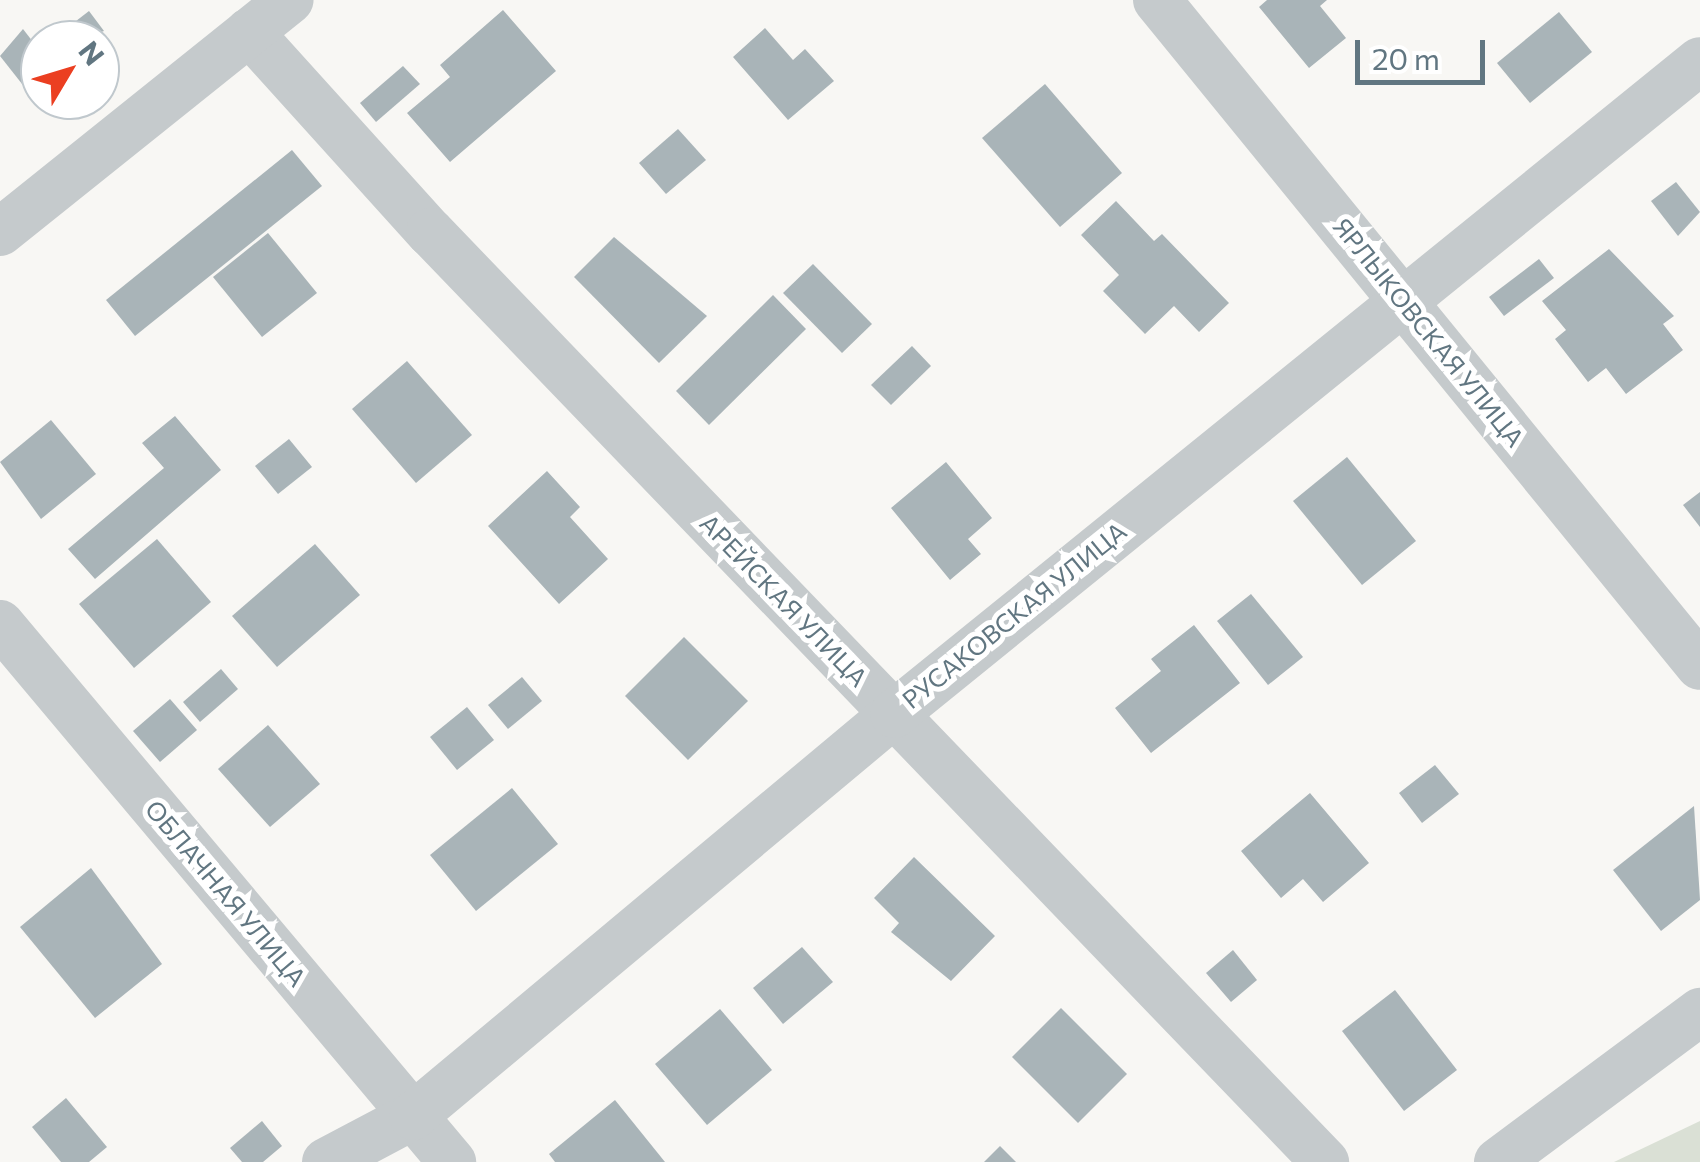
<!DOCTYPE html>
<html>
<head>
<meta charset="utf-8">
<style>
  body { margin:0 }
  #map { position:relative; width:1700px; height:1162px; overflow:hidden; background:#f8f7f4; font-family:Commissioner,sans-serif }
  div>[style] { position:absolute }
  .green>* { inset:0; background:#dae0d5 }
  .building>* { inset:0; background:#a9b4b8 }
  .minor>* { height:48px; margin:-24px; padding:0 24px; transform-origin:24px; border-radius:24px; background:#c5cacc }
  span { translate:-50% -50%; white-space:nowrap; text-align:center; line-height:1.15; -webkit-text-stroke:10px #fff; paint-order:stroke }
  .street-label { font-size:25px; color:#617681 }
  .north { position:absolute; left:20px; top:20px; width:100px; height:100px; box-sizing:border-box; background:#fff; border:2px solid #c0c8cd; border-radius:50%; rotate:52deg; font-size:28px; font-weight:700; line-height:40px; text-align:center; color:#617681 }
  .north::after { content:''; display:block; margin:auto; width:35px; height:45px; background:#eb3f21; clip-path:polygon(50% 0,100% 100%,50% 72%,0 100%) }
  .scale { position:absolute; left:1355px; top:40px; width:130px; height:45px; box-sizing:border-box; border:5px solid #617681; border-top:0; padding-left:12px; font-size:30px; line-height:35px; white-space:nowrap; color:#617681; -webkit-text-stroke:8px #fff; paint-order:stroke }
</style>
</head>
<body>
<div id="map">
  <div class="green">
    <div style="clip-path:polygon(1700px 1121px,1700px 1162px,1614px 1162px)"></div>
  </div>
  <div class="building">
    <div style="clip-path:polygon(1267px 0,1327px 0,1320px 6px,1346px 38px,1309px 68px,1259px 7px)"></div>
    <div style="clip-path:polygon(503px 10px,556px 71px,450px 162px,407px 113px,450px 77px,440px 65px)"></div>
    <div style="clip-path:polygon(89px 11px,104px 31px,77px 40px,67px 28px)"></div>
    <div style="clip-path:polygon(1559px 12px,1592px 52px,1530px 103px,1497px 63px)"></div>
    <div style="clip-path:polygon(765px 28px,793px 60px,805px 49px,834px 81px,788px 120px,733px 57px)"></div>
    <div style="clip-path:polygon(23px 29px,40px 51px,40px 78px,26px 89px,0 56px)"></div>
    <div style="clip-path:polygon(403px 66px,420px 84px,376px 122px,360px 103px)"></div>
    <div style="clip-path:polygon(1045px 84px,1122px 173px,1060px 227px,982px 138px)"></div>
    <div style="clip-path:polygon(678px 129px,706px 160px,666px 194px,639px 163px)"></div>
    <div style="clip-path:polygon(292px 150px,322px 186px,135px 336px,106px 300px)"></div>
    <div style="clip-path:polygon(1676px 182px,1700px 212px,1678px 236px,1651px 201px)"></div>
    <div style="clip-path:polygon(1116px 201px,1154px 241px,1162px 234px,1229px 303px,1199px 332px,1174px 306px,1145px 334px,1103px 291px,1119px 275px,1081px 235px)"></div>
    <div style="clip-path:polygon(268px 233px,317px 293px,262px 337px,213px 277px)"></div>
    <div style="clip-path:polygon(614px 237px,707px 316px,659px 363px,574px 277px)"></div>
    <div style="clip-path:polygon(1609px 249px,1674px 316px,1663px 324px,1683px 350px,1626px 394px,1606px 368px,1588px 382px,1555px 339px,1566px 330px,1542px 301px)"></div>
    <div style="clip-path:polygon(1539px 259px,1554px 278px,1504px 316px,1489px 297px)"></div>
    <div style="clip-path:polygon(813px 264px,872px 324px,842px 353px,783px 293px)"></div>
    <div style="clip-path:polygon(773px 295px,806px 329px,709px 425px,676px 391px)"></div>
    <div style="clip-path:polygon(912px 346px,931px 366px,891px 405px,871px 385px)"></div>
    <div style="clip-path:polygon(407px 361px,472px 435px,416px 483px,352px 409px)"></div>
    <div style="clip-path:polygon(175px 416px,221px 470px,95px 579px,68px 549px,164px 468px,142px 443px)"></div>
    <div style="clip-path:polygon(51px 420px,96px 474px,41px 519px,0 462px)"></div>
    <div style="clip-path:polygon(289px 439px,312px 467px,278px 494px,255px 466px)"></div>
    <div style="clip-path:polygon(1347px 457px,1416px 541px,1362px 585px,1293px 501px)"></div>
    <div style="clip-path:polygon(946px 462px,992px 518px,968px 539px,981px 554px,950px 580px,891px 508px)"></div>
    <div style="clip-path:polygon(547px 471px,580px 507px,570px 517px,608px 559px,559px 604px,488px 526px)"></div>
    <div style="clip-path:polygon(1700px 492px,1700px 527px,1683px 505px)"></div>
    <div style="clip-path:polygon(157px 539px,211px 602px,134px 668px,79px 604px)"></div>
    <div style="clip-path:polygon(315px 544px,360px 595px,277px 667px,232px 616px)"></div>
    <div style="clip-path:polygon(1251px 594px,1303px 657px,1268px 685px,1217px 621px)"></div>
    <div style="clip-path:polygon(1194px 625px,1240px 683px,1151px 753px,1115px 708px,1161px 671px,1151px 659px)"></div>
    <div style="clip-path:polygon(684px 637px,748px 701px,688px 760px,625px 696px)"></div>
    <div style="clip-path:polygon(221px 669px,238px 689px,200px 722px,183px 702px)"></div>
    <div style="clip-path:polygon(522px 677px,542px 701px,508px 729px,488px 705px)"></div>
    <div style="clip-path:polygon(170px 699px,197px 730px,160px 762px,133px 731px)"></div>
    <div style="clip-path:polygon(467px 707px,494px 740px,457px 770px,430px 737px)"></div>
    <div style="clip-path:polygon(268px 725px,320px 784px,270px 827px,218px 769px)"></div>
    <div style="clip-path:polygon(1435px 765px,1459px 794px,1422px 823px,1399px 793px)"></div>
    <div style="clip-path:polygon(512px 788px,558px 844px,476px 911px,430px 855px)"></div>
    <div style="clip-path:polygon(1310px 793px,1369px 863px,1323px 902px,1303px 879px,1281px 898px,1241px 851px)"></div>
    <div style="clip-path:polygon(1694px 806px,1700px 900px,1661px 931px,1613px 870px)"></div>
    <div style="clip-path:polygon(914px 857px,995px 936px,951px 981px,891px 932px,899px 923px,874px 898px)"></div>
    <div style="clip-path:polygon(91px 868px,162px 964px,95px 1018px,20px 927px)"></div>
    <div style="clip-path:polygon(802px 947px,833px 982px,783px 1024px,753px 988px)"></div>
    <div style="clip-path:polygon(1233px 950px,1257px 980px,1231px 1002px,1206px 973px)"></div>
    <div style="clip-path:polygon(1395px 990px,1457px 1070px,1404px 1111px,1342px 1031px)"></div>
    <div style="clip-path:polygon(1061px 1008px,1127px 1074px,1078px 1123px,1012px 1057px)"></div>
    <div style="clip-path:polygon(720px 1009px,772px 1070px,707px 1125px,655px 1064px)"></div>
    <div style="clip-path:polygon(66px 1098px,107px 1147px,89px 1162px,61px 1162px,32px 1127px)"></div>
    <div style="clip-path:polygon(615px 1100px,665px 1162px,555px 1162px,549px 1154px)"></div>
    <div style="clip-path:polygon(262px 1121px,282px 1146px,263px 1162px,242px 1162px,230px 1148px)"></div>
    <div style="clip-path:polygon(1000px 1146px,1016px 1162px,984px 1162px)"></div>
  </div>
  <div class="minor">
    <div style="left:1157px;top:0;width:859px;rotate:50.81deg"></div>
    <div style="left:249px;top:32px;width:270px;rotate:47.9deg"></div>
    <div style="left:430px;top:232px;width:1291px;rotate:46.1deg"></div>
    <div style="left:0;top:232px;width:371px;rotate:-38.7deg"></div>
    <div style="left:0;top:624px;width:703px;rotate:49.96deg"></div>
    <div style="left:326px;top:1162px;width:98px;rotate:-27.9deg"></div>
    <div style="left:413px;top:1116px;width:627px;rotate:-39.89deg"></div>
    <div style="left:894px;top:714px;width:1037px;rotate:-39.01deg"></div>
    <div style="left:1498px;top:1162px;width:252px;rotate:-36.6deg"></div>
  </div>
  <div class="street-label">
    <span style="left:1429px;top:332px;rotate:51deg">ЯРЛЫКОВСКАЯ УЛИЦА</span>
    <span style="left:784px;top:600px;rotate:46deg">АРЕЙСКАЯ УЛИЦА</span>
    <span style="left:1014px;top:615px;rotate:-39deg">РУСАКОВСКАЯ УЛИЦА</span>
    <span style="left:226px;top:893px;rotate:50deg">ОБЛАЧНАЯ УЛИЦА</span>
  </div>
  <div class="north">N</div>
  <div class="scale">20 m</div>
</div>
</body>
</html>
